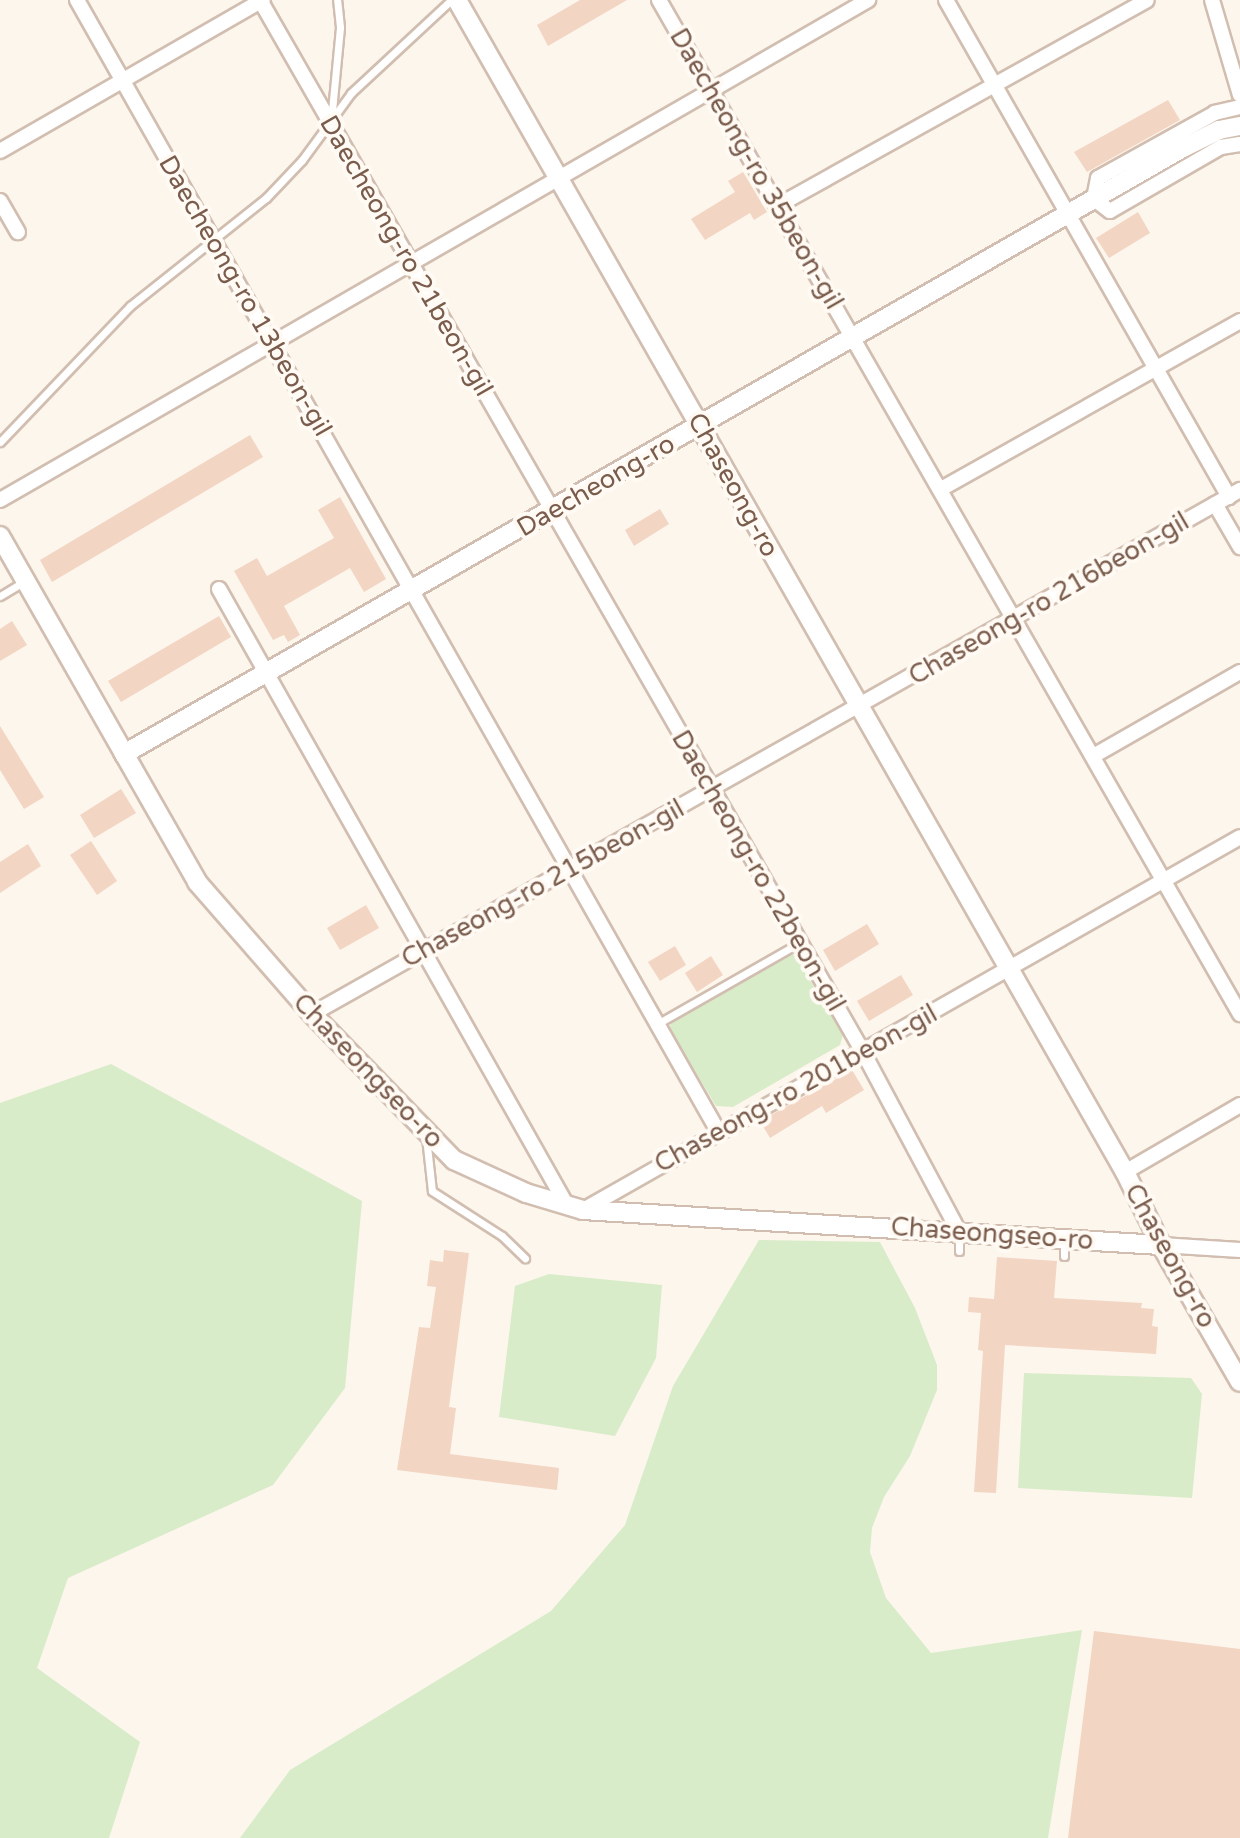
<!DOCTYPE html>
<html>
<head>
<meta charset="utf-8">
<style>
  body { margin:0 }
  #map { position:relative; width:1240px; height:1838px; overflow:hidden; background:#fdf6ec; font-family:"Varela Round",sans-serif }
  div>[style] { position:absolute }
  .green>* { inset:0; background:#d8ecc9 }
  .building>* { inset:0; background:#f3d5c3 }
  .roads { filter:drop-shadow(2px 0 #d1beb0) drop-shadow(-2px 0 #d1beb0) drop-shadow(0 2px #d1beb0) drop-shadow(0 -2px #d1beb0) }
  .lane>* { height:7px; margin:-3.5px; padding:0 3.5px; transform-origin:3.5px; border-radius:3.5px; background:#fff }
  .street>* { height:14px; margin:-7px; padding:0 7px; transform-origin:7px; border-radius:7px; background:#fff }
  .secondary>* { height:18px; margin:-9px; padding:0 9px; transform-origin:9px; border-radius:9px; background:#fff }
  span { translate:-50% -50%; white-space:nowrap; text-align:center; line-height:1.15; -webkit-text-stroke:8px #fffaf3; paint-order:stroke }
  .street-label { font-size:26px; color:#7a5c4d }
</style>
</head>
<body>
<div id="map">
  <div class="green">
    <div style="clip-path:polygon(785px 954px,795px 955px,843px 1035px,840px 1045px,733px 1107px,716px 1106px,669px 1028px,675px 1016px)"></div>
    <div style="clip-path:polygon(111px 1064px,362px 1201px,345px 1388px,273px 1485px,68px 1578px,37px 1668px,140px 1742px,109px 1838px,0 1838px,0 1103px)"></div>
    <div style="clip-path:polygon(759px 1240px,880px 1242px,915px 1308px,937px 1365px,937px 1390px,910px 1456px,884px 1497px,872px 1528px,870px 1552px,886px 1598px,931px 1653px,1082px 1630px,1048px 1838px,240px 1838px,290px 1770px,551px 1611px,625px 1525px,673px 1386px)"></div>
    <div style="clip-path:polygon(549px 1274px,662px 1285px,656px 1358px,615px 1436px,499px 1417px,515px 1286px)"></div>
    <div style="clip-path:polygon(1024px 1373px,1191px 1378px,1202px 1394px,1192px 1498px,1018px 1488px)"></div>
  </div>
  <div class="building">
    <div style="clip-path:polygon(580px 0,627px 0,548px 46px,537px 25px)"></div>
    <div style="clip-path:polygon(1168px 100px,1180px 120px,1087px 172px,1074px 152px)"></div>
    <div style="clip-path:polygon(743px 172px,767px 212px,754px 220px,750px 213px,705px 240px,691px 219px,735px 192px,728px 181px)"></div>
    <div style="clip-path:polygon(1138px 212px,1150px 233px,1109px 258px,1096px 238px)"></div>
    <div style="clip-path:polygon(250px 435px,263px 457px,52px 582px,40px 560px)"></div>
    <div style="clip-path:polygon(340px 497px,386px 579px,364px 592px,350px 568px,284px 606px,300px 635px,288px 642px,284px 635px,273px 640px,234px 571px,257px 558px,267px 576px,334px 538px,318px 510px)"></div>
    <div style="clip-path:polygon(660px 509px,669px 524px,634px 546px,625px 530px)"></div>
    <div style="clip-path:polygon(219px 616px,231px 637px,121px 702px,108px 681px)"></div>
    <div style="clip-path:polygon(12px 621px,27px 645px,0 661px,0 629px)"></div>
    <div style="clip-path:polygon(0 726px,44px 797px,24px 809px,0 770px)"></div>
    <div style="clip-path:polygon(121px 789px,136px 813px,94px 838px,80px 815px)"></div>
    <div style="clip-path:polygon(91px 841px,117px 881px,97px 895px,70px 855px)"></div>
    <div style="clip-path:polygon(28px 844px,41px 866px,0 893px,0 862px)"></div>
    <div style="clip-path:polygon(366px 905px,379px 928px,340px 950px,327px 928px)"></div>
    <div style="clip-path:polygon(867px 924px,879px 944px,835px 971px,823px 950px)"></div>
    <div style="clip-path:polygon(675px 946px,686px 965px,660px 981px,648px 962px)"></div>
    <div style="clip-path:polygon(711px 956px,723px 975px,697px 992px,685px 973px)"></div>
    <div style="clip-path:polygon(901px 975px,913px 995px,869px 1021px,857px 1001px)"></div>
    <div style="clip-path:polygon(852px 1070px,864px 1090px,826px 1113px,822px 1106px,770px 1138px,760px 1121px)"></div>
    <div style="clip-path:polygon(444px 1250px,469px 1253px,449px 1407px,456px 1408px,450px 1454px,559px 1468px,557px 1490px,397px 1470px,419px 1327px,430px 1328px,436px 1287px,427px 1286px,430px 1260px,443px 1262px)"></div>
    <div style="clip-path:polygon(997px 1257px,1057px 1261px,1054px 1298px,1142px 1303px,1141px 1308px,1154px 1309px,1152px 1326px,1158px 1327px,1156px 1354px,1005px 1345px,996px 1493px,974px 1492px,983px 1351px,978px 1350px,981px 1313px,968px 1312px,969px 1297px,994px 1299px)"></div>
    <div style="clip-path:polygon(1094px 1631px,1240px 1649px,1240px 1838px,1068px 1838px)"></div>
  </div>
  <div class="roads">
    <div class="lane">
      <div style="left:331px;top:121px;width:94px;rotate:-84.5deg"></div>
      <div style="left:340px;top:27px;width:27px;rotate:-96deg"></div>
      <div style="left:0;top:442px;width:188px;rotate:-46.3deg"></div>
      <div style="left:130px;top:306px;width:174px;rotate:-38.5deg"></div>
      <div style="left:266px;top:198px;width:52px;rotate:-46.5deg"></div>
      <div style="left:302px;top:160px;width:83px;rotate:-53.8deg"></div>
      <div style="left:351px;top:93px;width:137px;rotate:-42.9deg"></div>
      <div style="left:0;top:596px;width:27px;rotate:-31deg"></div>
      <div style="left:657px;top:1024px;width:163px;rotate:-29.7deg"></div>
      <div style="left:426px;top:1137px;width:54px;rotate:83.7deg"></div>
      <div style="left:432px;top:1191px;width:83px;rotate:32.7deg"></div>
      <div style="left:502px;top:1236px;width:32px;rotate:44deg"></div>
      <div style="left:1064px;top:1241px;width:15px;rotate:90deg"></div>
      <div style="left:959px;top:1251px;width:17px;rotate:-90deg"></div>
    </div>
    <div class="street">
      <div style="left:77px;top:0;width:1302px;rotate:60.46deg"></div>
      <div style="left:260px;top:0;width:1213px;rotate:60.18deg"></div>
      <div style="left:863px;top:1052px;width:204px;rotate:61.9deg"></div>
      <div style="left:659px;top:0;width:1169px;rotate:60.19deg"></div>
      <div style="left:946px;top:0;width:572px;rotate:60.34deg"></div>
      <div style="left:1212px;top:0;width:99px;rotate:73.6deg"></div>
      <div style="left:1240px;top:107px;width:26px;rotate:167deg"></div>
      <div style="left:1215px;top:113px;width:134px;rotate:150.9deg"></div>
      <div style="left:1098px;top:178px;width:21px;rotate:101deg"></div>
      <div style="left:1094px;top:199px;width:20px;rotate:37deg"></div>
      <div style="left:1110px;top:211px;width:128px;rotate:-30deg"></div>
      <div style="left:1221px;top:147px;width:19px;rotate:-9deg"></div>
      <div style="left:0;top:151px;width:303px;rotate:-29.9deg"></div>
      <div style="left:0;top:201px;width:36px;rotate:60deg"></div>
      <div style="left:777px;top:206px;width:423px;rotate:-29.1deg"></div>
      <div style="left:941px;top:489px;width:343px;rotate:-29.3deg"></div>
      <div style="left:0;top:500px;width:1002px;rotate:-29.94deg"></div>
      <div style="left:1215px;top:504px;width:50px;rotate:59.8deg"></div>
      <div style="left:219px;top:589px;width:704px;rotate:60.56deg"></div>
      <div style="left:1095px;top:755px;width:167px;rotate:-29.8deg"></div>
      <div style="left:312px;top:1014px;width:1066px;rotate:-29.45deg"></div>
      <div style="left:1125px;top:1172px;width:133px;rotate:-30.2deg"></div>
      <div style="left:583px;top:1210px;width:755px;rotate:-29.58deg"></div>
      <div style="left:1161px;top:1245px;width:79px;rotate:3.6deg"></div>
    </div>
    <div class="secondary">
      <div style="left:457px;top:0;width:1349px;rotate:60.32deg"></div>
      <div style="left:1125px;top:1172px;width:81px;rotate:63.7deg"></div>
      <div style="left:1161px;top:1245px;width:158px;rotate:60deg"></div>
      <div style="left:0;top:536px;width:398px;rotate:60.3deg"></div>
      <div style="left:197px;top:882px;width:175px;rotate:48.9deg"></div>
      <div style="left:312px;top:1014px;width:204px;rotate:45.8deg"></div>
      <div style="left:454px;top:1160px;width:79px;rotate:24.6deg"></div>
      <div style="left:526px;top:1193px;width:59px;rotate:16.6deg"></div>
      <div style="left:583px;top:1210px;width:579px;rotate:3.47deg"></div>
      <div style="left:124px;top:754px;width:1220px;rotate:-29.78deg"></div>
      <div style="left:1183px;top:148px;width:40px;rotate:-26.6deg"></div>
      <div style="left:1219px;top:130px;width:21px;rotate:-11deg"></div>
    </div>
  </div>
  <div class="street-label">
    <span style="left:756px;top:169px;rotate:60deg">Daecheong-ro 35beon-gil</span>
    <span style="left:406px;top:256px;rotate:60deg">Daecheong-ro 21beon-gil</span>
    <span style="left:245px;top:296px;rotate:60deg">Daecheong-ro 13beon-gil</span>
    <span style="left:733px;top:485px;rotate:61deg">Chaseong-ro</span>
    <span style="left:596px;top:486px;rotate:-30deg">Daecheong-ro</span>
    <span style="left:1049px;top:599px;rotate:-30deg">Chaseong-ro 216beon-gil</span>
    <span style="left:758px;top:871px;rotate:60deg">Daecheong-ro 22beon-gil</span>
    <span style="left:543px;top:884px;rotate:-29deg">Chaseong-ro 215beon-gil</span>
    <span style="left:368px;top:1071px;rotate:46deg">Chaseongseo-ro</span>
    <span style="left:796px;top:1089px;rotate:-29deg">Chaseong-ro 201beon-gil</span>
    <span style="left:992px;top:1234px;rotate:4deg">Chaseongseo-ro</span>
    <span style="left:1170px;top:1256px;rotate:61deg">Chaseong-ro</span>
  </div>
</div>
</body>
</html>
